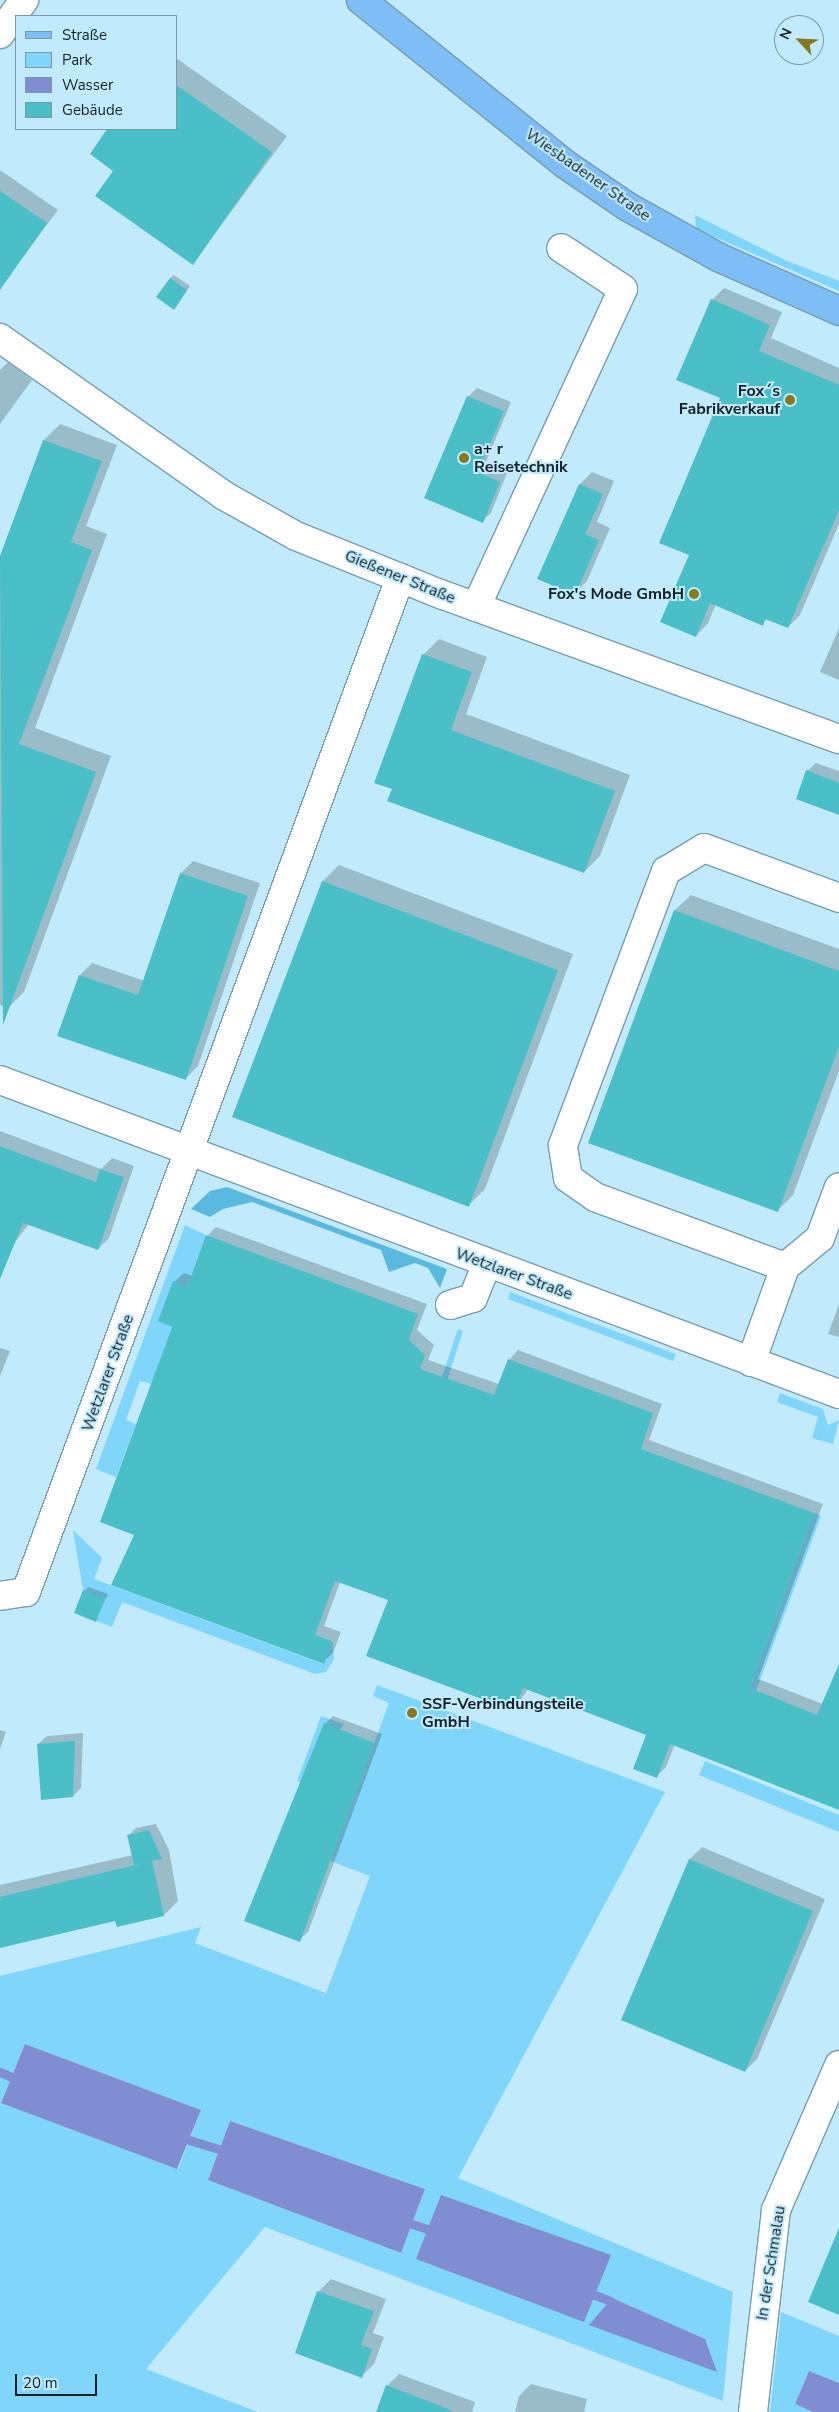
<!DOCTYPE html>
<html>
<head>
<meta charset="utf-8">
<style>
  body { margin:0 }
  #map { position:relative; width:839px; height:2412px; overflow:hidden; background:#c1ebfc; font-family:"Nunito Sans",sans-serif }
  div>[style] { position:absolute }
  .green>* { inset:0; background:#80d6fa }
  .forest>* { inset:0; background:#59b9de }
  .water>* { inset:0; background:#818dd2 }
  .shadow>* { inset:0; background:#0003 }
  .stream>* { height:9px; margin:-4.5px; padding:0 4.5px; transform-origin:4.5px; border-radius:4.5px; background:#818dd2 }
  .building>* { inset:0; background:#4abfc7 }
  .roads { filter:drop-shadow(1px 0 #769dae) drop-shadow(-1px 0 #769dae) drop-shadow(0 1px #769dae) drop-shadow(0 -1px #769dae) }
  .minor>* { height:28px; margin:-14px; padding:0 14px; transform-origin:14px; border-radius:14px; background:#fff }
  .major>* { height:28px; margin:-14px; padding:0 14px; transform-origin:14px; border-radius:14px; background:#7ebdf6 }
  .dots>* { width:14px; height:14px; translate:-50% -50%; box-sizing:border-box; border:2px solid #c1ebfc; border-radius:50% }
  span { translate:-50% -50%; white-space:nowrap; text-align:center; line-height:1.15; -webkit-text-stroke:4px #c1ebfc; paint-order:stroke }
  .street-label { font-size:16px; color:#122128 }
  .poi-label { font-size:16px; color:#122128; font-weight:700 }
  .right { translate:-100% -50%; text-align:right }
  .left { translate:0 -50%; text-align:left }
  .legend { position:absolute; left:15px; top:15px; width:162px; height:115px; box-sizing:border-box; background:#c1ebfc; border:1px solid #7b9aa7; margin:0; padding:6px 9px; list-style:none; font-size:15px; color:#122128 }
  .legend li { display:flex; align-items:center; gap:10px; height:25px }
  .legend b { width:25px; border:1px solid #7b9aa7 }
  .north { position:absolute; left:774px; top:15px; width:50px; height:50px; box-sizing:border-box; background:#c1ebfc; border:1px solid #7b9aa7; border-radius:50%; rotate:295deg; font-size:14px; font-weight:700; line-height:20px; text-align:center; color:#122128 }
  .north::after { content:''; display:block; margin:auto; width:18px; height:22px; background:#857a1f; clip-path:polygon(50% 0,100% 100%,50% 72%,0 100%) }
  .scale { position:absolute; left:15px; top:2374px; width:82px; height:22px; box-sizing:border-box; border:2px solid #122128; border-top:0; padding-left:6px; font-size:15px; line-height:18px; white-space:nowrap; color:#122128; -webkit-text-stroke:4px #c1ebfc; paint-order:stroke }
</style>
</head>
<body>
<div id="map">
  <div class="green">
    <div style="clip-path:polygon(695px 215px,785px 260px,839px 281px,839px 291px,696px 229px)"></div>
    <div style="clip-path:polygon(185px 1225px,206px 1235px,151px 1384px,140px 1381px,126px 1420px,136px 1424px,116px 1477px,96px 1469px)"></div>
    <div style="clip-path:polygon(510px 1292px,676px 1354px,673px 1361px,508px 1299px)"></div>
    <div style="clip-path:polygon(458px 1329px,463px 1331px,448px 1378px,385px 1548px)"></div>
    <div style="clip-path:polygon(780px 1393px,823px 1409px,828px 1425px,839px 1420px,833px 1444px,812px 1438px,818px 1417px,777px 1402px)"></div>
    <div style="clip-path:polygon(814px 1513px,821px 1516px,756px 1691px,750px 1688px)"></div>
    <div style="clip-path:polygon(73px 1530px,102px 1558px,94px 1579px,323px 1664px,332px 1641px,334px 1659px,326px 1672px,315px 1674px,122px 1602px,112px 1627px,96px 1621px,105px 1598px,83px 1590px)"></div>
    <div style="clip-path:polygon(evenodd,377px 1685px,665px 1792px,458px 2178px,733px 2292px,723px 2401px,265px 2227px,146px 2369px,258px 2412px,0 2412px,0 1976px,201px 1927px,195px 1943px,326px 1993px,370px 1876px,330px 1861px,389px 1703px,373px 1696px,377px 1685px,25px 2044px,201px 2110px,178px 2169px,1px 2103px,25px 2044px,377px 1685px,230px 2121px,425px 2189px,401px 2253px,208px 2180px,230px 2121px)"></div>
    <div style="clip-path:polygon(321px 1716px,344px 1724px,302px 1782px,297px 1781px)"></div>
    <div style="clip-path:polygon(705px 1761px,839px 1815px,839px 1832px,699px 1775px)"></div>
    <div style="clip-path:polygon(781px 2312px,839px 2336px,839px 2383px,809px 2371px,795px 2404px,813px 2412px,770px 2412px)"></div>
  </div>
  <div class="forest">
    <div style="clip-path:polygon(227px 1187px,447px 1269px,440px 1288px,428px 1268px,415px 1263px,389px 1272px,381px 1250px,252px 1202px,223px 1209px,210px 1217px,191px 1209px,210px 1191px)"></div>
  </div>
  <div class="water">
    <div style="clip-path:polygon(25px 2044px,201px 2110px,177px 2169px,1px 2103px)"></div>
    <div style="clip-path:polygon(230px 2121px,425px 2189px,401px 2253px,208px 2180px)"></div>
    <div style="clip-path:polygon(441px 2195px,611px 2255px,584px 2322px,416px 2259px)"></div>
    <div style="clip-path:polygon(612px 2298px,705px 2339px,717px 2372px,589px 2325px)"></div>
    <div style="clip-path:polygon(809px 2371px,839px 2383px,839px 2412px,813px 2412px,795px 2404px)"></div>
  </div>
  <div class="shadow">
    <div style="clip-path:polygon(176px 58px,287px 136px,193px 263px,114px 170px,91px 154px,109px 129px,176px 129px)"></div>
    <div style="clip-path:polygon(0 170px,58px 210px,3px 284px,0 282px)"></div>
    <div style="clip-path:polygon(174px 275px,190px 286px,178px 304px,170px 278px)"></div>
    <div style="clip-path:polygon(724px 288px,782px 312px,771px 338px,839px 368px,839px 524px,800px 615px,788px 627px,768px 618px,762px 624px,716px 604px,708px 623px,696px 636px,691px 555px,722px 398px,712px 300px)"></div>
    <div style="clip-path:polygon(8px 362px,32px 380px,0 424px,0 370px)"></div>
    <div style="clip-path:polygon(477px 388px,511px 402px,485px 464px,507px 473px,491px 513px,482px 521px,426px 497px,469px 396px)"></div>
    <div style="clip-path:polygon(60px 424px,117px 445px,86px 526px,107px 534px,35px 728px,111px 756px,24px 992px,8px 1008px,0 1005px,0 560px,44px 440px)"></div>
    <div style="clip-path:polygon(592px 472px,614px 481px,597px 522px,610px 528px,587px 581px,575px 593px,539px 578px,580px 484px)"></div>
    <div style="clip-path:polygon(839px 628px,839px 680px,820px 672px)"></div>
    <div style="clip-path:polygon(439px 639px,487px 657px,466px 714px,630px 775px,600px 856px,584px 872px,393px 789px,423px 655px)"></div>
    <div style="clip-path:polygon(816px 763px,839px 771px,839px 813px,807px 771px)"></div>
    <div style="clip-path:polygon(193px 861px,260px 883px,198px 1066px,186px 1078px,80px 975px,92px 963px,145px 981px,181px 873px)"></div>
    <div style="clip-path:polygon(339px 865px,573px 954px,485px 1189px,469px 1205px,234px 1117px,323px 881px)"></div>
    <div style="clip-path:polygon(691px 895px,839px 949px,839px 1071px,793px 1195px,777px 1211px,675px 910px)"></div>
    <div style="clip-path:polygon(0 1131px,101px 1169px,112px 1158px,134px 1166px,109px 1238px,98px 1249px,29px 1224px,15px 1242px,0 1236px)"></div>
    <div style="clip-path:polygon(216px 1227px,427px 1304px,417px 1330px,434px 1345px,428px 1360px,499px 1384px,509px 1360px,518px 1350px,662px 1404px,649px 1440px,823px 1504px,758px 1679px,823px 1704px,839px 1670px,839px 1809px,675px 1744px,666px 1767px,657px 1776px,648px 1734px,528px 1689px,514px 1710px,390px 1599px,340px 1582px,324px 1626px,341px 1632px,333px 1653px,323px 1662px,135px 1534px,174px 1326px,174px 1282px,184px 1273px,192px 1276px,207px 1236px)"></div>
    <div style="clip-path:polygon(839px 1304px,839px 1337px,828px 1334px)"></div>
    <div style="clip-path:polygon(0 1348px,10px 1351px,0 1376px)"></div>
    <div style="clip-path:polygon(88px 1587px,108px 1594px,96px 1620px,85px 1591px)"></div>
    <div style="clip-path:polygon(333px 1716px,382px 1734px,308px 1932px,299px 1940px,325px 1724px)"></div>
    <div style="clip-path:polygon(0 1730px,6px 1732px,0 1749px)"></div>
    <div style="clip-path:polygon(83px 1733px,81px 1788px,73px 1796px,38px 1744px,47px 1736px)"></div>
    <div style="clip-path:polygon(156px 1824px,169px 1850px,178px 1901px,164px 1915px,116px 1919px,0 1946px,0 1885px,133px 1855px,128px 1836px,136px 1828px)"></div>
    <div style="clip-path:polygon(702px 1847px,825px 1899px,757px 2059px,745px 2071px,622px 2019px,690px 1859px)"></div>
    <div style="clip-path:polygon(331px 2279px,386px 2299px,373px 2333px,384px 2337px,374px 2364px,362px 2376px,318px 2292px)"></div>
    <div style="clip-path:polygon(399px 2374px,475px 2402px,472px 2412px,377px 2412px,387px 2386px)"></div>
    <div style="clip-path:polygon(531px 2384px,587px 2399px,584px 2412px,515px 2412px,519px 2396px)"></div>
  </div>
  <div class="stream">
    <div style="left:0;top:2072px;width:13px;rotate:23deg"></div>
    <div style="left:189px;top:2140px;width:31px;rotate:17deg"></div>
    <div style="left:412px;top:2224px;width:16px;rotate:18deg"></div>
    <div style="left:595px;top:2295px;width:17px;rotate:21deg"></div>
  </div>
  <div class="building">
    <div style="clip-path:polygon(176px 85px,272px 152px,193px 265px,95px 196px,113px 171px,90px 154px,107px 129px,176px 129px)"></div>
    <div style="clip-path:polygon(0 191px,47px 223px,0 290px)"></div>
    <div style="clip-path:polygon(170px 278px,187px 290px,174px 310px,156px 297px)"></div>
    <div style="clip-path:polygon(711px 299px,770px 325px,759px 351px,839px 385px,839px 510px,788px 628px,765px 619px,763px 626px,710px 603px,696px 637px,660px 622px,689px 555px,659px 543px,720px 398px,676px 380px)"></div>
    <div style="clip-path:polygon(467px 396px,504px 411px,478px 472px,500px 482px,483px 523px,424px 498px)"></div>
    <div style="clip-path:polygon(43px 440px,102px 461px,71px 542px,92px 550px,19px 744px,96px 772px,3px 1025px,0 556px)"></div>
    <div style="clip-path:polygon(579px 484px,603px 494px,585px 534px,599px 540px,575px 595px,537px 579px)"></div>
    <div style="clip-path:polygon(422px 654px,472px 672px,451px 730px,615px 791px,584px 873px,387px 801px,392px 789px,374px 783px)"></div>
    <div style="clip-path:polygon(806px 770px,839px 783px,839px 815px,796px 799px)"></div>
    <div style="clip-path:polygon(180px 873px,248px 896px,186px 1080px,57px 1036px,79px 975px,138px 995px)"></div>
    <div style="clip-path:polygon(322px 881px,558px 970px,469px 1207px,232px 1117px)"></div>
    <div style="clip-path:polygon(674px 910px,839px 971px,839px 1046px,778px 1212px,588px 1143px)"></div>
    <div style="clip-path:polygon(0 1146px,96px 1182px,100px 1169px,124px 1177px,98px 1250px,23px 1223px,0 1279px)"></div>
    <div style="clip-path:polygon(206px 1235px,418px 1314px,409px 1340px,425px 1355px,420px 1369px,494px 1395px,508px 1359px,653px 1413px,641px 1449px,814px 1513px,750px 1688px,817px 1715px,839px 1664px,839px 1810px,670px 1744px,657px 1778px,633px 1769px,646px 1735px,523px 1688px,514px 1711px,366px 1656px,388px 1600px,335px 1581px,315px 1635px,332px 1641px,324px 1664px,111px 1585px,134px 1535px,100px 1522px,172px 1327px,158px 1321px,173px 1281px,187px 1287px)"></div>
    <div style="clip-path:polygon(83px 1590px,105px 1597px,96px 1622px,74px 1613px)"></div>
    <div style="clip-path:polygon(324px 1723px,374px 1743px,300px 1942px,244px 1921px)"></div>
    <div style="clip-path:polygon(75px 1741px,73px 1797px,41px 1800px,37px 1744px)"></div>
    <div style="clip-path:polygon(149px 1830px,162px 1859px,134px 1865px,127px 1835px)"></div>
    <div style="clip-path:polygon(689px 1859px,813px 1911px,745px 2072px,621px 2020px)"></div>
    <div style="clip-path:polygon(152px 1861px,164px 1916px,117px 1927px,115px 1921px,0 1948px,0 1897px)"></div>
    <div style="clip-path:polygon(839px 2228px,839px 2315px,808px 2302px)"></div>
    <div style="clip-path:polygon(317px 2291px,374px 2311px,361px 2345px,372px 2349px,362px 2378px,295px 2353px)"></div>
    <div style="clip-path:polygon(386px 2385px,451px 2410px,451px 2412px,376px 2412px)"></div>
  </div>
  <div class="roads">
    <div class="minor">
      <div style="left:0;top:34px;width:42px;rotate:-54.8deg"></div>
      <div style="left:0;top:338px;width:273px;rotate:35.1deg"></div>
      <div style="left:223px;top:495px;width:84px;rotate:29.3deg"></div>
      <div style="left:296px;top:536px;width:158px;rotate:21.9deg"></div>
      <div style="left:443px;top:595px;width:421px;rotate:20deg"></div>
      <div style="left:476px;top:607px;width:350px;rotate:-65.2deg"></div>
      <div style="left:623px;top:289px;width:74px;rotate:-146.5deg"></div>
      <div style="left:0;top:1080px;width:896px;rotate:20.52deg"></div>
      <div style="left:785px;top:1267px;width:202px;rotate:-159.8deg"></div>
      <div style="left:595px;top:1197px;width:33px;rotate:-145deg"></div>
      <div style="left:568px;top:1178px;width:33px;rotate:-99deg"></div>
      <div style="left:563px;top:1145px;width:293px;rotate:-69.4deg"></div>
      <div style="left:666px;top:871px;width:44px;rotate:-31.2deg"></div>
      <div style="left:704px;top:848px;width:144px;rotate:20.3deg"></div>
      <div style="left:473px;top:1298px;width:37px;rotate:-68deg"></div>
      <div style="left:450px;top:1305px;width:24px;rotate:-17deg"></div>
      <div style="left:751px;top:1362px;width:101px;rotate:-70.3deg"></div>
      <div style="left:785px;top:1267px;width:45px;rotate:-39.6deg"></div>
      <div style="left:820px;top:1238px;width:54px;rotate:-69.6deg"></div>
      <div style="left:0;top:1596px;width:26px;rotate:-9deg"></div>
      <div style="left:26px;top:1592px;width:1081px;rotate:-69.75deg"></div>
      <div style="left:753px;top:2412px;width:203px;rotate:-83.5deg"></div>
      <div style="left:776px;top:2210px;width:158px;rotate:-66.5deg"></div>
    </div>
    <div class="major">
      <div style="left:361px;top:0;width:262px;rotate:38.8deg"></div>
      <div style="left:565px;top:164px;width:76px;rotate:34.3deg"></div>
      <div style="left:628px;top:207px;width:105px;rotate:29deg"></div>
      <div style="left:720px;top:258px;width:130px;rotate:24deg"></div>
    </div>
  </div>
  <div class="dots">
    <div style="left:790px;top:400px;background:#857a1f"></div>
    <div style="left:464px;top:458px;background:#857a1f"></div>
    <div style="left:694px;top:594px;background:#857a1f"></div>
    <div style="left:412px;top:1713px;background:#857a1f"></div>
  </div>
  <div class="street-label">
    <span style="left:588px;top:175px;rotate:35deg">Wiesbadener Straße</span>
    <span style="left:400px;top:577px;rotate:22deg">Gießener Straße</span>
    <span style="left:514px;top:1274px;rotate:20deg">Wetzlarer Straße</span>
    <span style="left:108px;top:1373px;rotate:-70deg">Wetzlarer Straße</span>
    <span style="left:771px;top:2263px;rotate:-81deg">In der Schmalau</span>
  </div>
  <div class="poi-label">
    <span class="right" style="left:780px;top:400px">Fox´s<br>Fabrikverkauf</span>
    <span class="left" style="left:474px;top:458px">a+ r<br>Reisetechnik</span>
    <span class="right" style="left:684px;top:594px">Fox's Mode GmbH</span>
    <span class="left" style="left:422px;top:1713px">SSF-Verbindungsteile<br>GmbH</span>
  </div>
  <ul class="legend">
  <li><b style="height:6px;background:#7ebdf6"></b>Straße</li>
  <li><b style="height:14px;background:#80d6fa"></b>Park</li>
  <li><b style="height:14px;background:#818dd2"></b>Wasser</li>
  <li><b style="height:14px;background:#4abfc7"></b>Gebäude</li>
  </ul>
  <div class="north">N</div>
  <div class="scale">20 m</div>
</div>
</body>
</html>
